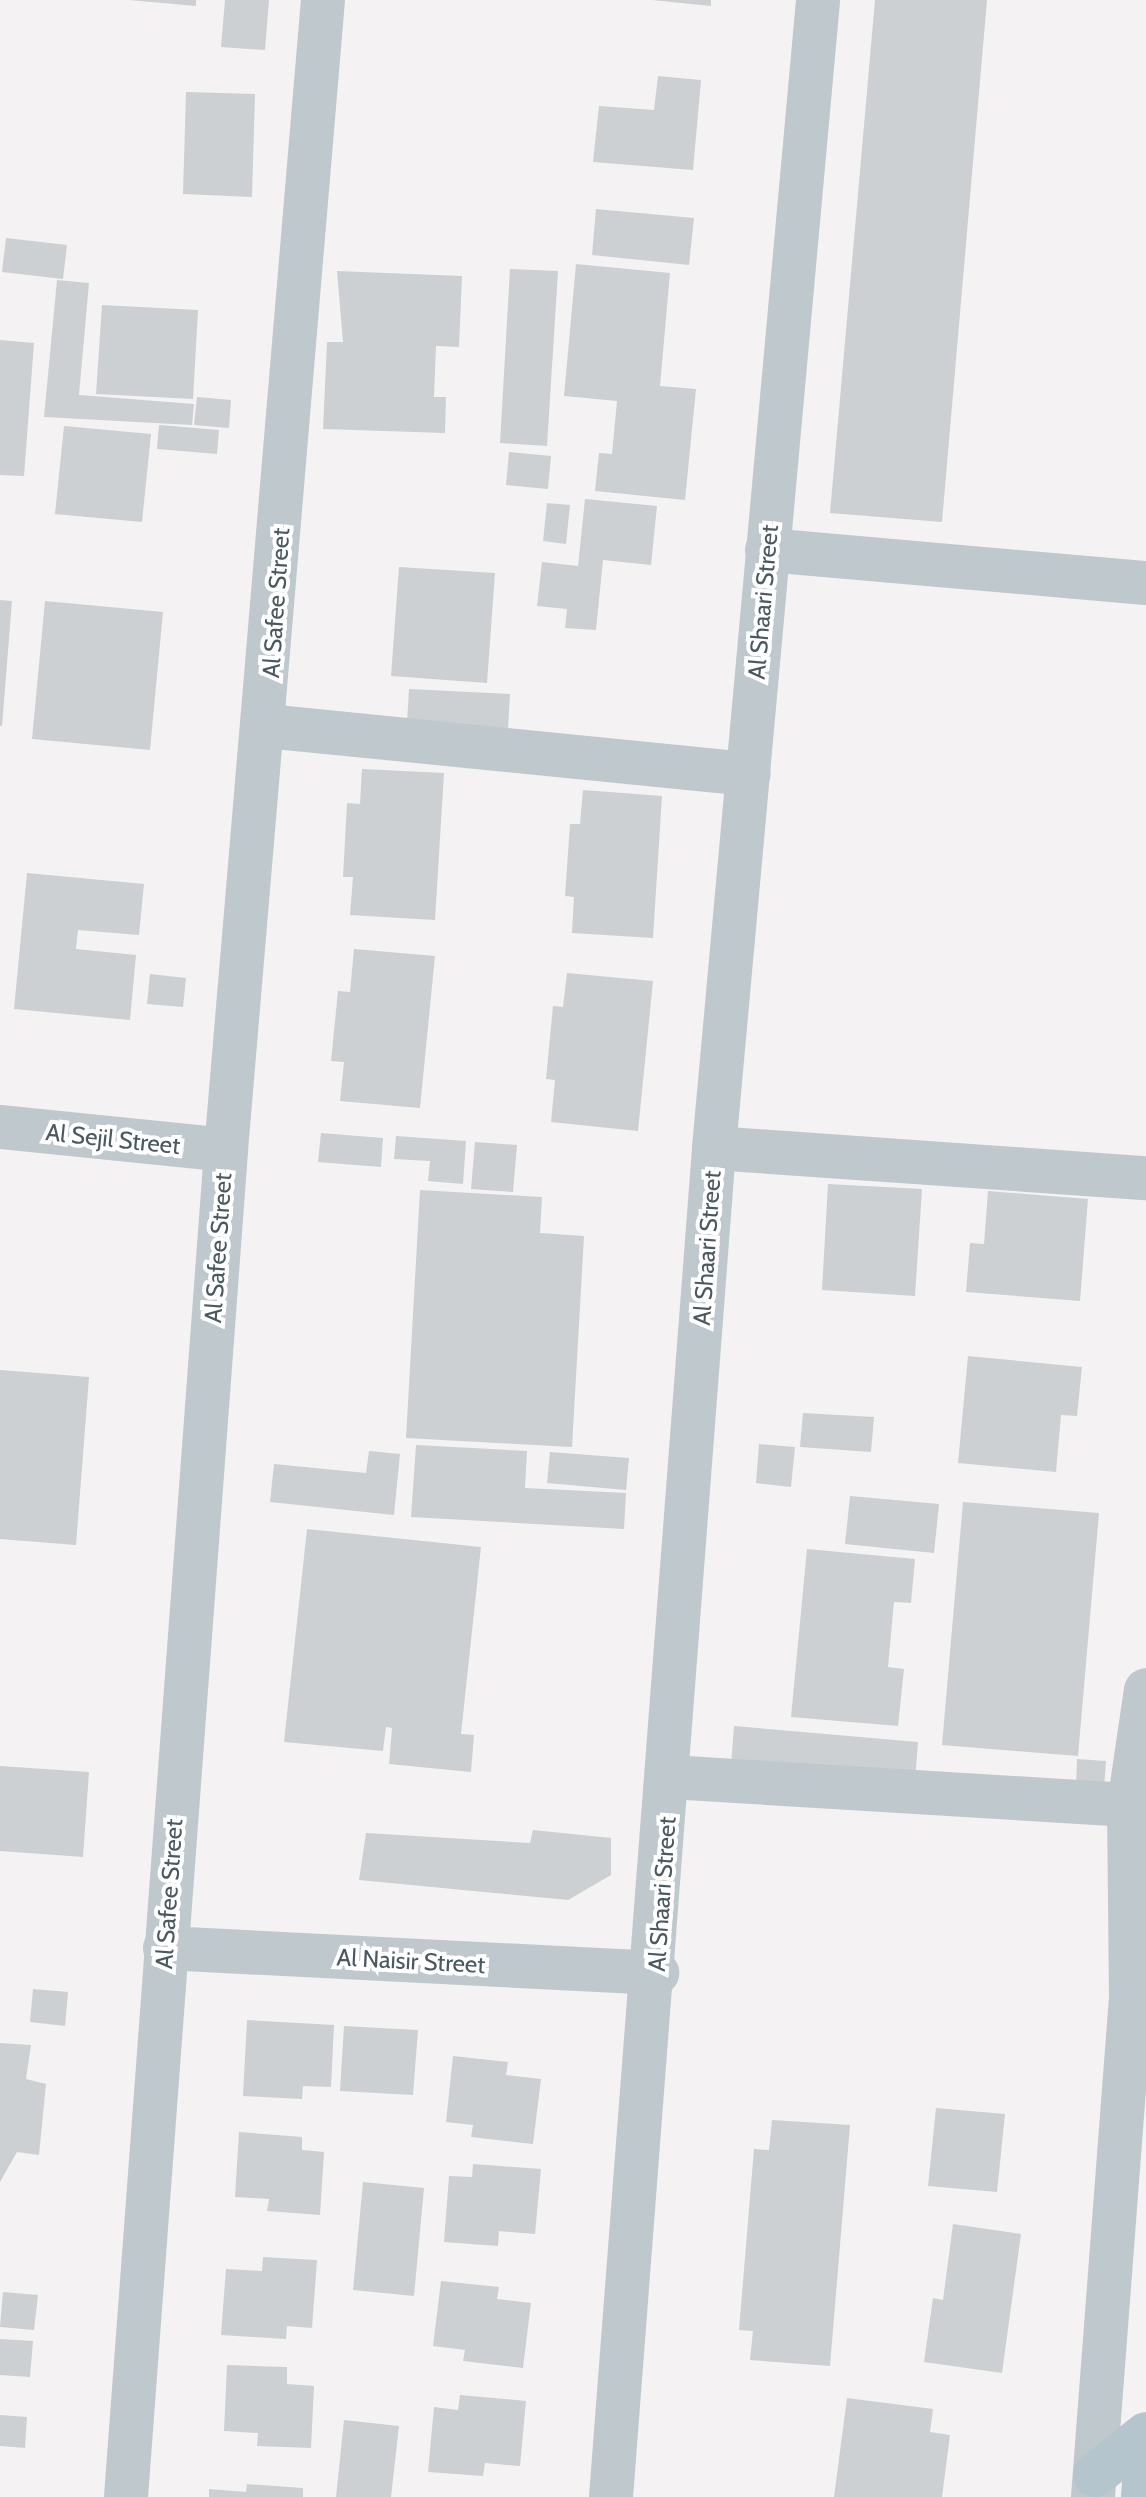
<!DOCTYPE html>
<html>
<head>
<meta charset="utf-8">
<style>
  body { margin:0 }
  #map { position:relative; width:1146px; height:2497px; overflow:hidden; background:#f4f2f2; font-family:Cabin,sans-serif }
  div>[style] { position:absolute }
  .building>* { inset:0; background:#ccd0d3 }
  .minor>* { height:44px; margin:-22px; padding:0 22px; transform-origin:22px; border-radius:22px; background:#bfc8cd }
  .major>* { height:44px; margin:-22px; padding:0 22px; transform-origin:22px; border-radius:22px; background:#b4c5cd }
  span { translate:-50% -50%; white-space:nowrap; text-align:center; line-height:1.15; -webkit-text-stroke:8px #fff; paint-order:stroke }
  .street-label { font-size:24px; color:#4b585e }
</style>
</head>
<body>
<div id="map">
  <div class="building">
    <div style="clip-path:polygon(129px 0,196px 0,196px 6px)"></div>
    <div style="clip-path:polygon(225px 0,269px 0,265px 50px,221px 47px)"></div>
    <div style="clip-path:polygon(652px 0,711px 0,711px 6px)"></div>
    <div style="clip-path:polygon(875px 0,987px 0,942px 522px,830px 513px)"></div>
    <div style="clip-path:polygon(658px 76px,701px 80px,693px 170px,593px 162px,599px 106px,654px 110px)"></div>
    <div style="clip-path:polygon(186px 92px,255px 94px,252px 197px,183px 194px)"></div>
    <div style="clip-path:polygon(596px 209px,694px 218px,689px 265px,592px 255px)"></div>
    <div style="clip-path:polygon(6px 238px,67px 245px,63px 279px,2px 272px)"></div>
    <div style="clip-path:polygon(576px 264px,670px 273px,660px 386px,696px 389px,685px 500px,595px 491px,599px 453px,612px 454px,617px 401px,564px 396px)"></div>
    <div style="clip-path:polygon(510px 269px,558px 271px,547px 446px,500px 443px)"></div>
    <div style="clip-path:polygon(337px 271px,462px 276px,459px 347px,436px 346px,434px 397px,446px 397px,445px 433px,323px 429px,327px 342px,343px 342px)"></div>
    <div style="clip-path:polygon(57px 280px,89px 283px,79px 395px,194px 404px,192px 425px,44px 417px)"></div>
    <div style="clip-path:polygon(102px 305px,198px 310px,193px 399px,96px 394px)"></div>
    <div style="clip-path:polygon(0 340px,34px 343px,24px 476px,0 475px)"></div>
    <div style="clip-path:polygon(197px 397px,231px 400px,229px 428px,194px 425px)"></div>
    <div style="clip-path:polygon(159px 425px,219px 430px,217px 454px,157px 449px)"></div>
    <div style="clip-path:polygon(64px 426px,151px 434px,142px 522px,55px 514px)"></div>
    <div style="clip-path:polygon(509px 452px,551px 456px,548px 489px,506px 485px)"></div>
    <div style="clip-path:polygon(585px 499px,657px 506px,651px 565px,603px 560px,596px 630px,565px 628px,567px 609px,537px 606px,542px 562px,578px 566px)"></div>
    <div style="clip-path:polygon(547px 503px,570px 505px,566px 544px,543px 541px)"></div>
    <div style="clip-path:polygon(399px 567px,495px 573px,487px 683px,391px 676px)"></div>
    <div style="clip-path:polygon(0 600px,12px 601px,2px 726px,0 726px)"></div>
    <div style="clip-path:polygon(45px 601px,163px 612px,150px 750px,32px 739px)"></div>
    <div style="clip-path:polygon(409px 689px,510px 694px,508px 729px,407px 723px)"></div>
    <div style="clip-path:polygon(362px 769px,444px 773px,435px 920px,350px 915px,353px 877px,343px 877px,347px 803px,360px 804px)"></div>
    <div style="clip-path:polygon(583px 790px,662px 796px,653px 938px,572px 933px,574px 897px,565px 896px,570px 824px,580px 824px)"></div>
    <div style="clip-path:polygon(27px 873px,144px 884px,139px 935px,78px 930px,76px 949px,136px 955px,130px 1020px,14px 1009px)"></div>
    <div style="clip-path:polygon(354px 949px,435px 956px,420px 1108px,340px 1101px,344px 1062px,331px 1061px,338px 991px,350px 992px)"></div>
    <div style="clip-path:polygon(567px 973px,653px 981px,638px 1131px,551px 1122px,555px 1080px,546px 1079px,553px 1006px,563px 1007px)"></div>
    <div style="clip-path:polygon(150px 974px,186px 978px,183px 1007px,147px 1004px)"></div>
    <div style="clip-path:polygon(321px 1133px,383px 1138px,381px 1167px,318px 1162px)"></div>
    <div style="clip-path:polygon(396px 1136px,466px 1141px,463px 1184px,428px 1181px,430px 1161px,394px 1159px)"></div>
    <div style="clip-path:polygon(475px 1142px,517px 1145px,513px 1192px,471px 1189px)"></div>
    <div style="clip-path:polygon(828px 1184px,922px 1189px,915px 1296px,822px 1290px)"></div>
    <div style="clip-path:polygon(420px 1190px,542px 1197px,540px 1233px,584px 1236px,572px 1447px,406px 1438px)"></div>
    <div style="clip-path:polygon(988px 1191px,1088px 1199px,1080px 1301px,966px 1292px,970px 1243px,984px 1244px)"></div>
    <div style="clip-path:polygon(968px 1356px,1082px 1367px,1077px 1416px,1061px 1415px,1056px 1472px,958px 1463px)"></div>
    <div style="clip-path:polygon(0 1370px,89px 1377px,76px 1545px,0 1539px)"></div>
    <div style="clip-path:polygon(803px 1413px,874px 1417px,871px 1452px,800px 1447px)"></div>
    <div style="clip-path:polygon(759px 1444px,795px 1447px,791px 1487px,756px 1483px)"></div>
    <div style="clip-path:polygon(416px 1445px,527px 1451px,525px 1488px,626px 1493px,624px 1529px,411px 1517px)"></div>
    <div style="clip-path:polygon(369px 1451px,400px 1454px,394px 1515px,270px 1502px,274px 1464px,366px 1473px)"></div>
    <div style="clip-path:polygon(550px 1452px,629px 1458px,626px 1490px,547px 1483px)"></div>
    <div style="clip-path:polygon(850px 1496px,939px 1504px,934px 1553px,845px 1544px)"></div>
    <div style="clip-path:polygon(963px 1502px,1099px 1513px,1078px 1756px,942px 1745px)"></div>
    <div style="clip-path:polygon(307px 1529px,481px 1547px,461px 1734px,474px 1735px,471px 1772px,389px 1764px,392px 1728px,386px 1727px,383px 1751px,284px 1742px)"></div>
    <div style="clip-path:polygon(807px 1549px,915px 1559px,911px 1603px,894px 1602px,888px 1667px,904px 1669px,898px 1726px,791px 1717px)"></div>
    <div style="clip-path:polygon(734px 1726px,918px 1742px,915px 1781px,731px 1766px)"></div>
    <div style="clip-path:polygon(1077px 1759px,1106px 1761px,1104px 1788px,1076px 1787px)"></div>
    <div style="clip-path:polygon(0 1766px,89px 1772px,83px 1857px,0 1851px)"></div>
    <div style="clip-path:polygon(533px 1830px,611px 1838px,611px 1875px,568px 1900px,359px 1880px,366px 1833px,530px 1843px)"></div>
    <div style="clip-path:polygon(33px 1989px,68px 1992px,65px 2026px,30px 2022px)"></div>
    <div style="clip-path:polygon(247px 2020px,334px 2025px,331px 2087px,303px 2086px,302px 2099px,243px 2096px)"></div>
    <div style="clip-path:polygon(344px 2026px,418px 2030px,413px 2095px,340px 2091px)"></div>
    <div style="clip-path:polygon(0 2043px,31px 2045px,26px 2079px,46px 2084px,39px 2155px,17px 2152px,0 2182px)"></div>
    <div style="clip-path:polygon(453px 2056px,508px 2062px,506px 2075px,541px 2079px,533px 2144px,471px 2137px,473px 2125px,446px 2122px)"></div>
    <div style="clip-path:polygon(936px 2108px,1005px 2114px,997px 2192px,928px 2186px)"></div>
    <div style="clip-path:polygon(772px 2120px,850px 2125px,830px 2366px,750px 2360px,753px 2331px,739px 2330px,754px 2149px,769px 2150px)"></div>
    <div style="clip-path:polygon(239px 2132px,302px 2137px,302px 2150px,324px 2152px,320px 2215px,267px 2211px,269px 2199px,235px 2197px)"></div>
    <div style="clip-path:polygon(473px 2164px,541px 2169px,535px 2234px,499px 2231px,498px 2246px,444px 2242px,449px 2176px,472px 2177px)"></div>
    <div style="clip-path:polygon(363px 2182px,424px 2188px,414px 2296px,353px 2290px)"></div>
    <div style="clip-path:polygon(953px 2224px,1021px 2234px,1002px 2373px,924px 2362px,933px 2298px,943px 2300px)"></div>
    <div style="clip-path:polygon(263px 2257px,317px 2260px,312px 2328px,287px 2326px,286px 2339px,221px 2335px,226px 2269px,262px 2271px)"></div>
    <div style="clip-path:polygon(441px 2281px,499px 2287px,497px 2299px,531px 2303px,523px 2368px,463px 2361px,465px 2350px,433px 2346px)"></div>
    <div style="clip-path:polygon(3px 2292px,38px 2295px,34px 2330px,0 2327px)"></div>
    <div style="clip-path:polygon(0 2339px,33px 2341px,30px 2377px,0 2375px)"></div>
    <div style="clip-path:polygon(227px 2365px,287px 2367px,287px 2384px,314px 2386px,311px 2448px,257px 2446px,258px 2433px,224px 2431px)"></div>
    <div style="clip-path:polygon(460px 2395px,526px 2401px,520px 2466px,485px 2463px,483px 2476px,428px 2472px,434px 2407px,458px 2410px)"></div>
    <div style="clip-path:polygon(847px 2398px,933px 2409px,930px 2432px,950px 2435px,942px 2497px,834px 2497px)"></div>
    <div style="clip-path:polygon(0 2415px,27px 2417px,25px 2448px,0 2446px)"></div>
    <div style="clip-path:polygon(344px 2420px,399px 2426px,391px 2497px,336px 2497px)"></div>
    <div style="clip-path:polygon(247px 2484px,303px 2488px,303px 2497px,209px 2497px,209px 2489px,246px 2492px)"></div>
  </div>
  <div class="minor">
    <div style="left:767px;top:550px;width:380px;rotate:5deg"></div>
    <div style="left:266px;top:726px;width:485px;rotate:5.7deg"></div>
    <div style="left:0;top:1127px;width:227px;rotate:5.8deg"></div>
    <div style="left:714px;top:1148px;width:433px;rotate:4deg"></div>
    <div style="left:670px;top:1777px;width:460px;rotate:3.5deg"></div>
    <div style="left:165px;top:1948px;width:493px;rotate:2.9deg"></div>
    <div style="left:126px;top:2497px;width:1351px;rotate:-85.75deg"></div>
    <div style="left:226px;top:1150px;width:1154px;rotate:-85.18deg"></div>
    <div style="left:611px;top:2497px;width:1353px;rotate:-85.63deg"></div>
    <div style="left:714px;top:1148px;width:1153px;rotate:-84.82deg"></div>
    <div style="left:1093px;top:2497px;width:501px;rotate:-85.65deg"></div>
    <div style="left:1131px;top:1997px;width:192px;rotate:-90.6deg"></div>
    <div style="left:1129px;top:1805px;width:116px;rotate:-81.6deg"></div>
  </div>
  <div class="major">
    <div style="left:1095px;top:2475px;width:65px;rotate:-38.8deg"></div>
    <div style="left:1143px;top:2497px;width:40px;rotate:-85.7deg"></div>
  </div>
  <div class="street-label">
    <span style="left:763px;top:602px;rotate:-85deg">Al Shaari Street</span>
    <span style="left:276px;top:603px;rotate:-86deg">Al Safee Street</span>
    <span style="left:113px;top:1139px;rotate:6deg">Al Sejil Street</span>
    <span style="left:218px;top:1248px;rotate:-86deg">Al Safee Street</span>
    <span style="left:707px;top:1248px;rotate:-86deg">Al Shaari Street</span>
    <span style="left:169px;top:1894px;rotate:-86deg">Al Safee Street</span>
    <span style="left:662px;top:1894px;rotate:-86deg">Al Shaari Street</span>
    <span style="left:411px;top:1961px;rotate:3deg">Al Naisir Street</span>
  </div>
</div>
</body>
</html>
